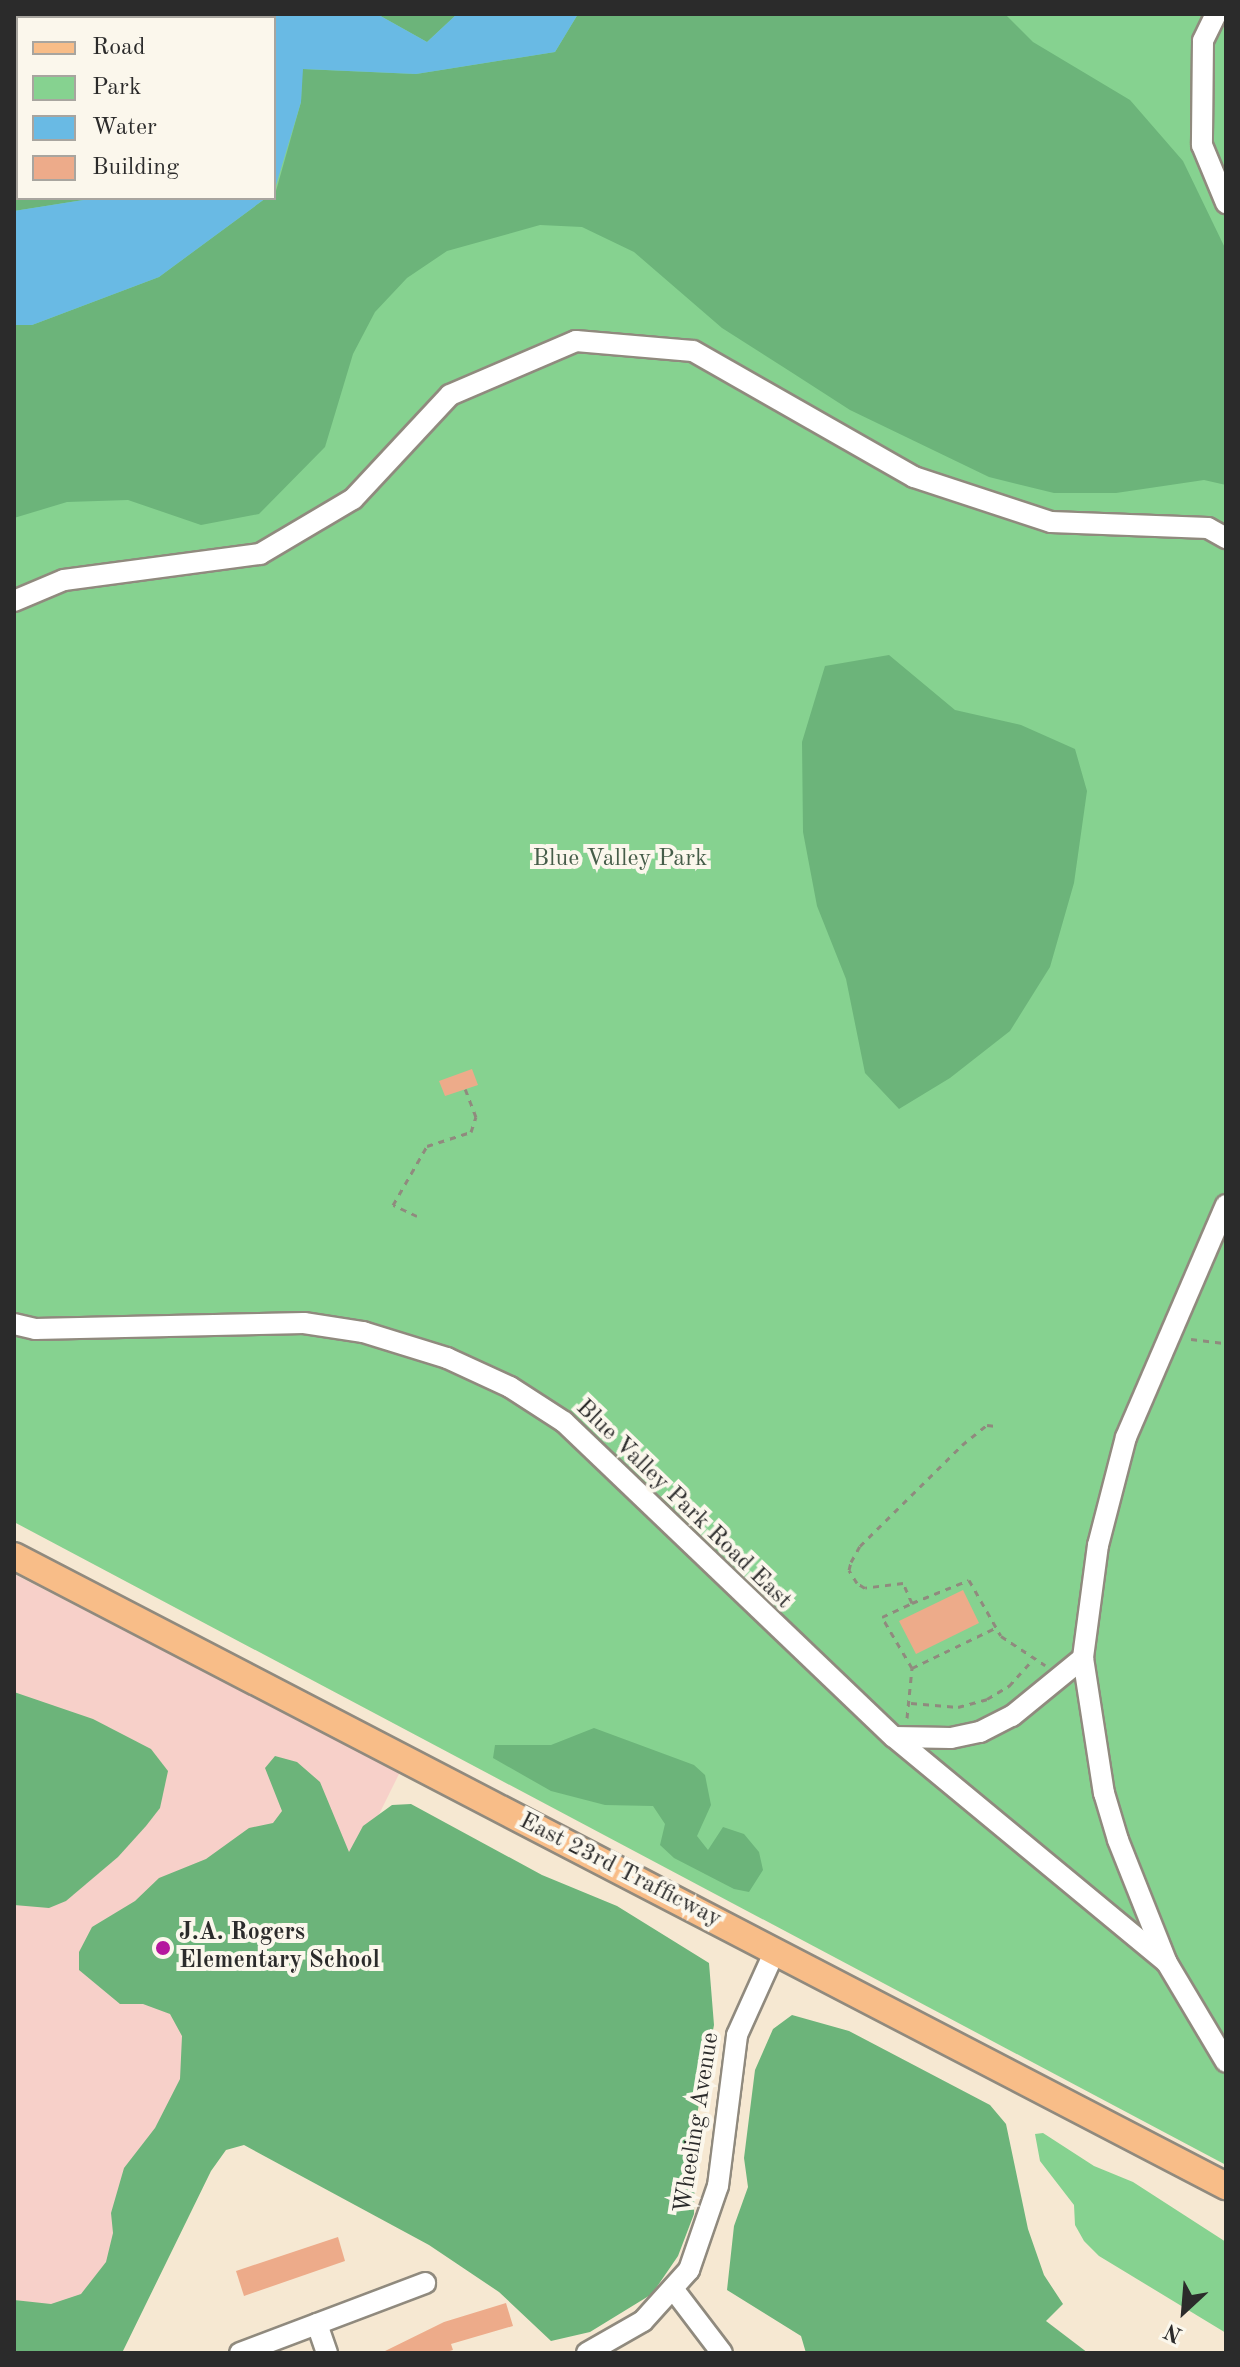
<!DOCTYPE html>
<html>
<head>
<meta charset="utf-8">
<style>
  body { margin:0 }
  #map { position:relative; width:1240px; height:2367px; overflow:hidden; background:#f6e8d2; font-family:"Old Standard TT",serif }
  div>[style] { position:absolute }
  .built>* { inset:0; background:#f7d0c9 }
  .green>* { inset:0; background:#86d290 }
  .forest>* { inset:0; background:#6cb47a }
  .water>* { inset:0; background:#69bae4 }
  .building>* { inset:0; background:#edab8a }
  .path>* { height:3px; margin-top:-1.5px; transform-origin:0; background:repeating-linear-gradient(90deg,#908a7e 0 6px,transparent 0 12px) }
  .roads { filter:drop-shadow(2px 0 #908a7e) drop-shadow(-2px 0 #908a7e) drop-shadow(0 2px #908a7e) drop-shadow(0 -2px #908a7e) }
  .minor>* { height:20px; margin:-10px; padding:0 10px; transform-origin:10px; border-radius:10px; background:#fff }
  .major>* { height:26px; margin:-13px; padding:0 13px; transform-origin:13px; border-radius:13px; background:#f8bd88 }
  .dots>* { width:22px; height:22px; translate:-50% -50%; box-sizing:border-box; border:4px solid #fbf7ec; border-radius:50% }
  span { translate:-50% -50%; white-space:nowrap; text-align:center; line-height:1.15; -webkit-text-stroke:8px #fbf7ec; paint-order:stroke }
  .park-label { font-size:24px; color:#465d49 }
  .street-label { font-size:24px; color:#2b2b2b }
  .poi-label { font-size:24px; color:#2b2b2b; font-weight:700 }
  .left { translate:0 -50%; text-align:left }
  .frame { position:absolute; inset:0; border:16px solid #2b2b2b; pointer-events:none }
  .legend { position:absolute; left:16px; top:16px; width:260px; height:184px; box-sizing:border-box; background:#fbf7ec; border:2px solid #a8a59f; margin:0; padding:10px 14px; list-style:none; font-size:24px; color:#2b2b2b }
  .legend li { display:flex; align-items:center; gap:16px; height:40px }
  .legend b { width:40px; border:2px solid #a8a59f }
  .north { position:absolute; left:1144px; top:2271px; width:80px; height:80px; -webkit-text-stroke:6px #fbf7ec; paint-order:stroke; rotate:206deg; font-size:22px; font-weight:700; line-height:32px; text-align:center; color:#2b2b2b }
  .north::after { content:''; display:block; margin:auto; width:28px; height:36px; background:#2b2b2b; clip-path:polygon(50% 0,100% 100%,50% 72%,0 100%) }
</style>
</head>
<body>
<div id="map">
  <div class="built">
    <div style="clip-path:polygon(14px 1574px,400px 1772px,112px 2353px,14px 2353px)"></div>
  </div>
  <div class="green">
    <div style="clip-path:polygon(evenodd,14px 14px,1226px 14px,1226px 2165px,14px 1522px,14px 14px,18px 18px,274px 18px,274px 198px,18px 198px,18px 18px)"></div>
    <div style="clip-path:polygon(1043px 2133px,1094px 2166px,1133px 2182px,1226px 2242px,1226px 2333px,1099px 2256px,1084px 2241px,1075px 2225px,1074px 2205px,1040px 2161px,1035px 2134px)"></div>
  </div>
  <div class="forest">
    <div style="clip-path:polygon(14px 14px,171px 18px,18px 18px,18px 198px,96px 198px,14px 211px)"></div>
    <div style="clip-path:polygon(377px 14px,457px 14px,427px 42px)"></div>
    <div style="clip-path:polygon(578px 14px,1005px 14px,1033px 42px,1130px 100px,1183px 161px,1226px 250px,1226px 485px,1204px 480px,1116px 493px,1054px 493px,989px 477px,850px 410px,791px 372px,722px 328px,634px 252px,582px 227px,540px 225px,447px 251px,407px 278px,375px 312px,353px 354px,325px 447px,259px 514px,201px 525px,128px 500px,67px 502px,14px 518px,14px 325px,32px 325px,159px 277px,266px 198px,274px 198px,301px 102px,302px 69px,416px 74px,555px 52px)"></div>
    <div style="clip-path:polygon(889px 655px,955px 710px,1021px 725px,1075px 749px,1087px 791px,1074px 883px,1050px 967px,1010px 1031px,950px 1078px,899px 1109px,865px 1073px,846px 979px,817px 906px,803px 832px,802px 742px,825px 666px)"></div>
    <div style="clip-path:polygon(14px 1692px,93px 1719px,151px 1749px,168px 1771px,160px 1808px,146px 1826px,118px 1857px,66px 1901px,49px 1908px,14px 1905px)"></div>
    <div style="clip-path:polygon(594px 1728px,694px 1765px,705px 1775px,711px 1805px,697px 1836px,708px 1850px,723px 1827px,744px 1834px,759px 1852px,763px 1870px,749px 1892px,734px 1889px,674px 1858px,660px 1845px,665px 1824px,653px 1806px,605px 1805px,551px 1791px,493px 1758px,495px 1745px,551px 1745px)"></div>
    <div style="clip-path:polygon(275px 1756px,297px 1762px,320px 1782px,349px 1852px,363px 1826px,392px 1805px,411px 1804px,542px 1875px,617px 1906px,709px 1963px,714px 2025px,696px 2120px,694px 2214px,678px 2256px,652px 2294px,590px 2332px,551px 2341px,499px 2292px,429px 2245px,244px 2145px,226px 2150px,211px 2171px,122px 2353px,14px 2353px,14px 2300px,51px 2304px,81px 2294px,106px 2262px,113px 2233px,111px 2213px,124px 2168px,155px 2128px,180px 2079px,182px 2036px,170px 2014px,143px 2004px,120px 2004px,79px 1970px,79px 1952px,92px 1927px,135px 1901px,159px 1878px,206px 1859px,249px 1828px,273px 1823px,282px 1811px,265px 1768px)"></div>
    <div style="clip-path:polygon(792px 2015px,849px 2031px,990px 2105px,1006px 2124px,1028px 2229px,1044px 2275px,1063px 2304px,1046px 2321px,1088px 2353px,806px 2353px,801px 2336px,727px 2290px,734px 2226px,748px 2187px,744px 2158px,755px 2070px,773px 2029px)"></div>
  </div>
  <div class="water">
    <div style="clip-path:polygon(169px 14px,377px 14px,427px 42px,457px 14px,578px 14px,555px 52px,416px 74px,303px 69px,301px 102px,274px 192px,274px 18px)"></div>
    <div style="clip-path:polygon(96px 198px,266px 198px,159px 277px,32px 325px,14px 325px,14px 211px)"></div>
  </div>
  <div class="building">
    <div style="clip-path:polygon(472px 1069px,478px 1085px,445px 1096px,439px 1081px)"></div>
    <div style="clip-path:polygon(963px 1590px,979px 1623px,916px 1654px,899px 1621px)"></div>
    <div style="clip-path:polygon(338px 2237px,345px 2261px,244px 2296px,236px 2271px)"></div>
    <div style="clip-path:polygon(506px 2303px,513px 2326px,451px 2344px,453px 2350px,442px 2353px,381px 2353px,444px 2322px)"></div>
  </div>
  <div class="path">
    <div style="left:417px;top:1216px;width:26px;rotate:-155deg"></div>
    <div style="left:393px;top:1205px;width:68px;rotate:-60deg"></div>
    <div style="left:427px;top:1146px;width:46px;rotate:-17.7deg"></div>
    <div style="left:471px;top:1132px;width:16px;rotate:-72deg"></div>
    <div style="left:476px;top:1117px;width:30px;rotate:-111deg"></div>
    <div style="left:1191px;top:1339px;width:35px;rotate:7deg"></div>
    <div style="left:912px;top:1603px;width:61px;rotate:-22deg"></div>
    <div style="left:969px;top:1580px;width:64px;rotate:60.3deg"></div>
    <div style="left:1001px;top:1636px;width:53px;rotate:33.4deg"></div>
    <div style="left:912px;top:1668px;width:92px;rotate:-25.7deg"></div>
    <div style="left:911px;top:1703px;width:47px;rotate:4.9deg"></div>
    <div style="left:958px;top:1707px;width:30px;rotate:-15deg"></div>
    <div style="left:987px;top:1699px;width:26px;rotate:-31deg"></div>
    <div style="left:1009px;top:1686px;width:36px;rotate:-48deg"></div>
    <div style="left:907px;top:1718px;width:50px;rotate:-84.3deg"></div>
    <div style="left:912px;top:1668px;width:59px;rotate:-120.5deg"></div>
    <div style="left:882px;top:1617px;width:33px;rotate:-25deg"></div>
    <div style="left:912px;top:1603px;width:22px;rotate:-114deg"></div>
    <div style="left:903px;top:1583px;width:38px;rotate:173deg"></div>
    <div style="left:865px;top:1588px;width:9px;rotate:-148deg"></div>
    <div style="left:857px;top:1583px;width:15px;rotate:-122deg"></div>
    <div style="left:849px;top:1570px;width:8px;rotate:-76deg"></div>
    <div style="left:851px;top:1562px;width:18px;rotate:-61deg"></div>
    <div style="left:860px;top:1546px;width:144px;rotate:-44.7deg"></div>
    <div style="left:962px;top:1445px;width:32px;rotate:-39deg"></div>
    <div style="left:987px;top:1425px;width:9px;rotate:6deg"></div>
  </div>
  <div class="roads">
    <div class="minor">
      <div style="left:1216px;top:14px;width:30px;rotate:116deg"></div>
      <div style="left:1203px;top:41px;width:104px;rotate:90.6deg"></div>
      <div style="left:1202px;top:145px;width:63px;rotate:67.5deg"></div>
      <div style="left:14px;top:601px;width:54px;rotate:-22.8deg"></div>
      <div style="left:64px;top:580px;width:198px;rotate:-7.6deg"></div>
      <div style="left:260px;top:554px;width:108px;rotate:-30.6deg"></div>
      <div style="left:353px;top:499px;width:142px;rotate:-47deg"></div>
      <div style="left:450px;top:395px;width:137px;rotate:-23.2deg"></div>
      <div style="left:576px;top:341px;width:117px;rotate:4.9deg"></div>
      <div style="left:693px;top:351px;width:254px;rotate:29.7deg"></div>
      <div style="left:914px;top:477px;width:144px;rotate:18.2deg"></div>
      <div style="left:1051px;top:522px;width:157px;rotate:2.2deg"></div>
      <div style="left:1208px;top:528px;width:21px;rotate:29deg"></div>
      <div style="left:1226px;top:1205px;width:253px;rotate:113.3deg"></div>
      <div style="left:1126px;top:1437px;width:112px;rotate:104.5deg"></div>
      <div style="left:1098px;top:1545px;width:114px;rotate:97.6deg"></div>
      <div style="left:1083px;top:1658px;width:137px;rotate:81.2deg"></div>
      <div style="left:1104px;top:1793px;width:49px;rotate:73.4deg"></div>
      <div style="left:1118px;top:1840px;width:132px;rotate:68.3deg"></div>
      <div style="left:1167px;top:1963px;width:115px;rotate:59.2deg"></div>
      <div style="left:14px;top:1324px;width:22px;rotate:13deg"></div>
      <div style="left:35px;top:1329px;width:269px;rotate:-1.3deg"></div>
      <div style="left:304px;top:1323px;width:60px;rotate:8.7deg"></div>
      <div style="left:363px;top:1332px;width:88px;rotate:17.2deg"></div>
      <div style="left:447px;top:1358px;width:69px;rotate:24.7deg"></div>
      <div style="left:510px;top:1387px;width:64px;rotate:32.9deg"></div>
      <div style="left:564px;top:1422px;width:456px;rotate:43.7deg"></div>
      <div style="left:894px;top:1737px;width:354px;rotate:39.6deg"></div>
      <div style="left:894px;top:1737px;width:57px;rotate:1deg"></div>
      <div style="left:951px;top:1738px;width:30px;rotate:-12deg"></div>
      <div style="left:980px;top:1732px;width:36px;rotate:-27deg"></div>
      <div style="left:1012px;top:1716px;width:92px;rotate:-39.2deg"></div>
      <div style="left:674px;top:2290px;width:79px;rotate:52.7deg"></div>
      <div style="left:317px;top:2324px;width:31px;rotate:71deg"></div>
      <div style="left:240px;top:2353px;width:198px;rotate:-20.7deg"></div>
      <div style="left:587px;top:2353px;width:64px;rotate:-29.7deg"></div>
      <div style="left:643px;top:2321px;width:69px;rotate:-48deg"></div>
      <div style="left:689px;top:2270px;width:89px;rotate:-71deg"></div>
      <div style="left:718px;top:2186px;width:152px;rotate:-82.8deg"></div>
      <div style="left:737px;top:2035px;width:92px;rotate:-65.7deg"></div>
    </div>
    <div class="major">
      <div style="left:14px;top:1556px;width:1366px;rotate:27.47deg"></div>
    </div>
  </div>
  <div class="dots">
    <div style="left:163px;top:1948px;background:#b5179e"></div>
  </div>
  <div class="park-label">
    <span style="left:620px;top:860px">Blue Valley Park</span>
  </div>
  <div class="street-label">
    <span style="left:683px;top:1505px;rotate:44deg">Blue Valley Park Road East</span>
    <span style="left:620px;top:1871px;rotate:27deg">East 23rd Trafficway</span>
    <span style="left:698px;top:2123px;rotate:-81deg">Wheeling Avenue</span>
  </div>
  <div class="poi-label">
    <span class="left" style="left:179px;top:1948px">J.A. Rogers<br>Elementary School</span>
  </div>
  <div class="frame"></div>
  <ul class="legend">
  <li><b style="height:10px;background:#f8bd88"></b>Road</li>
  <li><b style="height:22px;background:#86d290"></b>Park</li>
  <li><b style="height:22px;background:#69bae4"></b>Water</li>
  <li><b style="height:22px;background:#edab8a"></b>Building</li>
  </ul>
  <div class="north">N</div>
</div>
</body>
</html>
